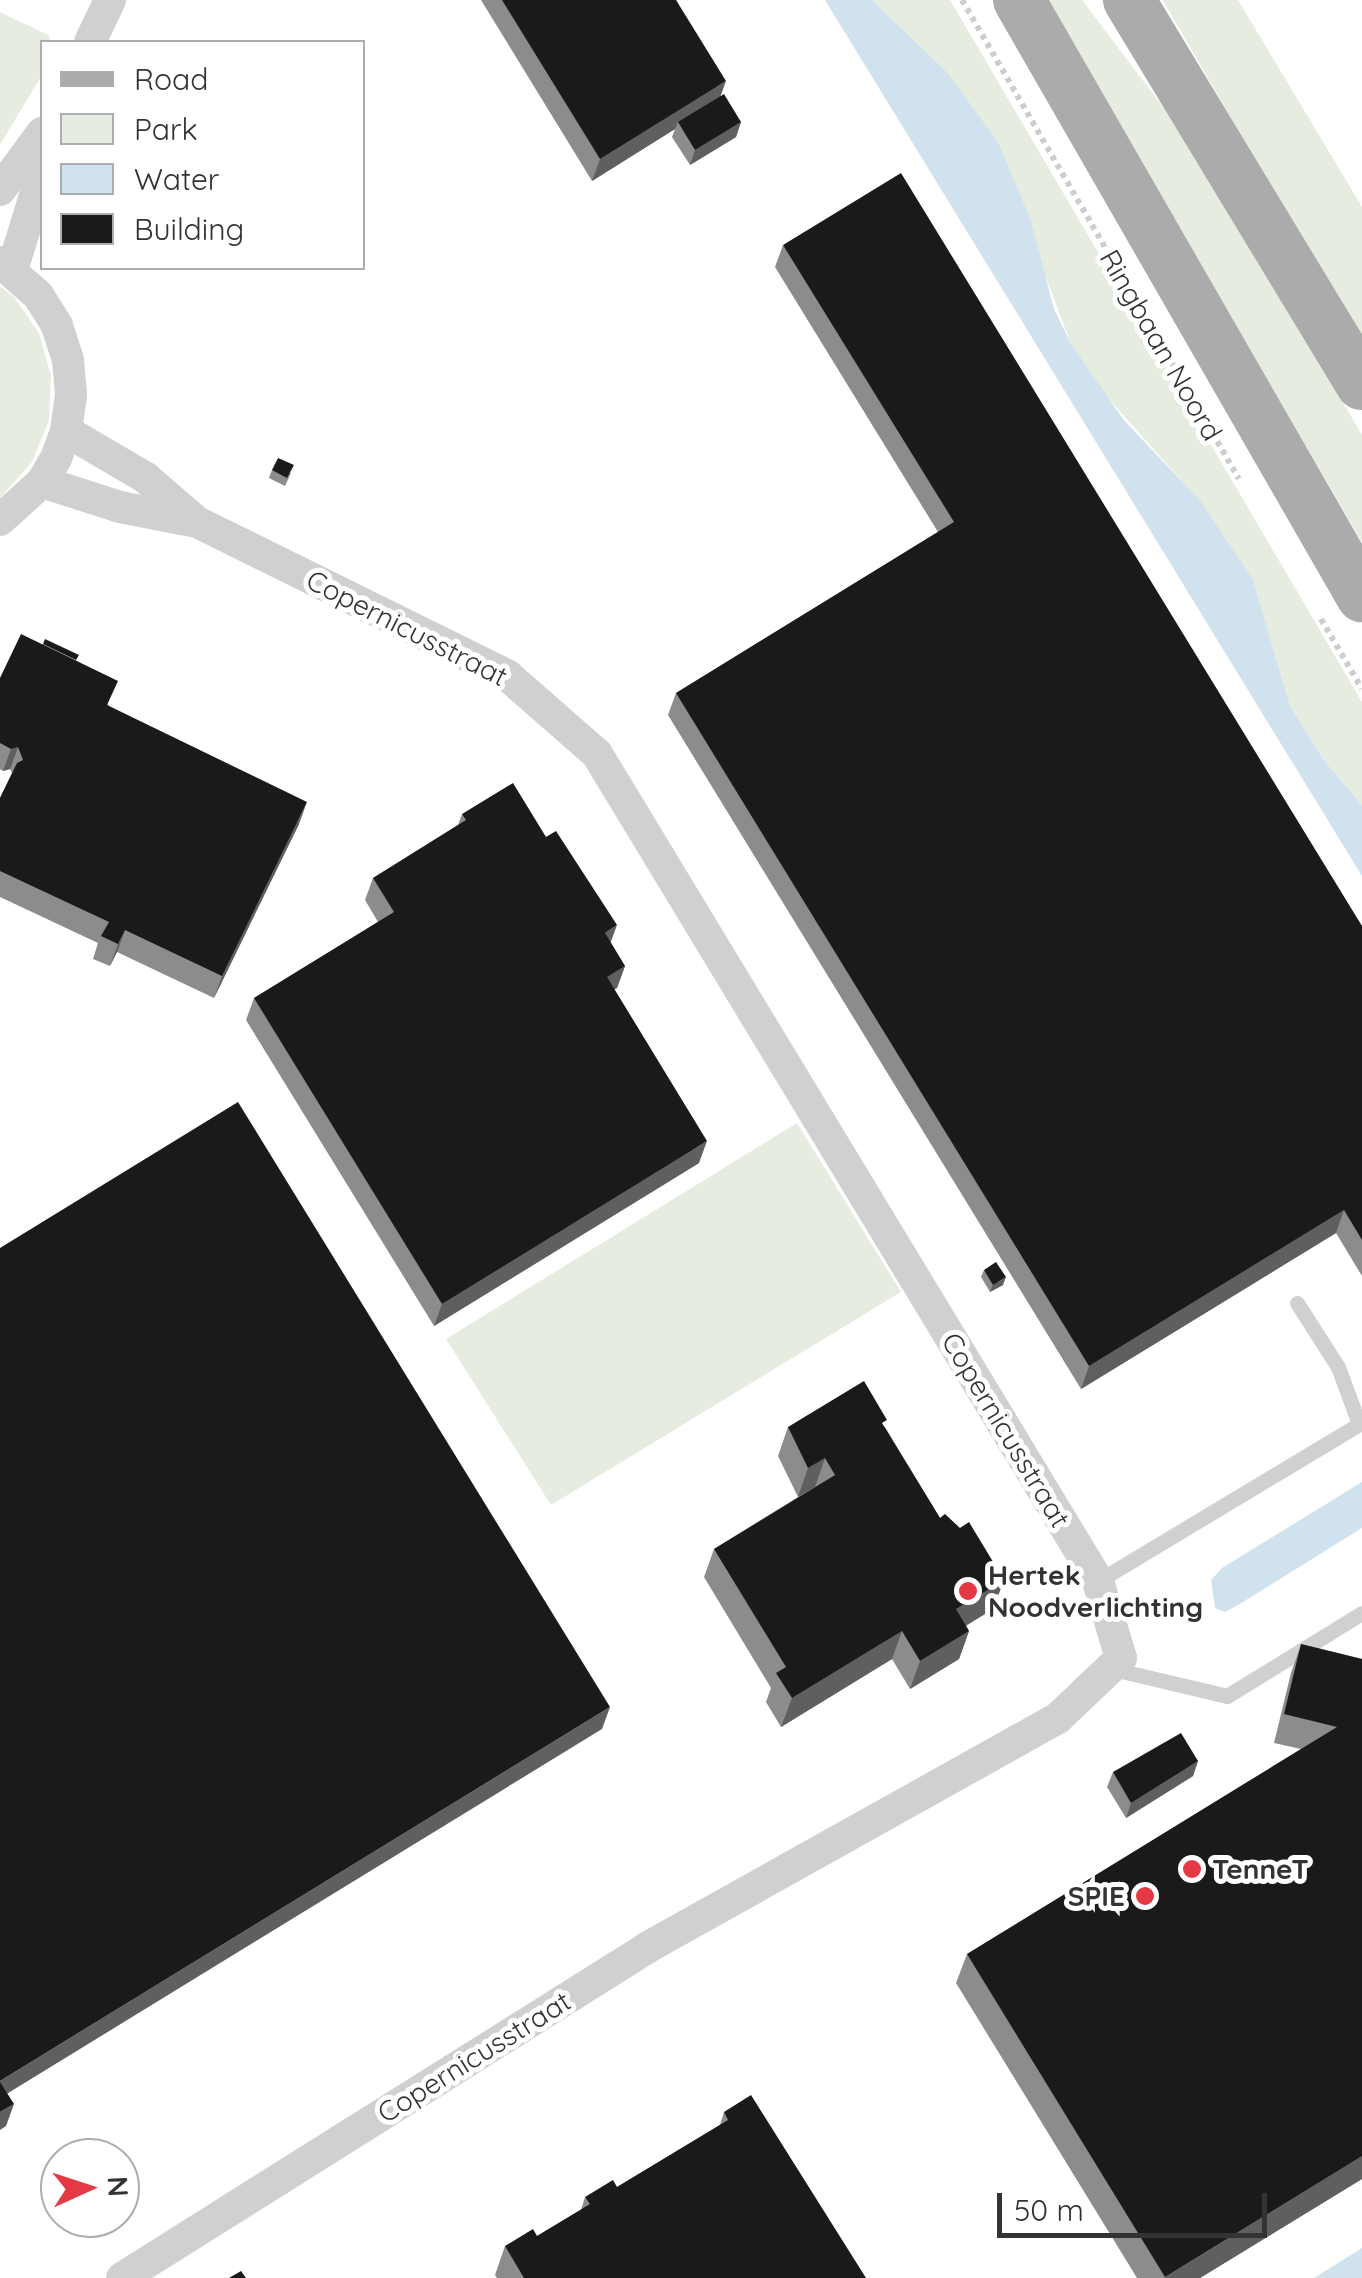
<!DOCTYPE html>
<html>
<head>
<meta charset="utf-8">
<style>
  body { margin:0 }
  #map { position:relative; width:1362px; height:2278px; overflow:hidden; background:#fff; font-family:Quicksand,sans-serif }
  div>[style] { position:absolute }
  .green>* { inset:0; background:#e6ecdf }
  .water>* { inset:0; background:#cfe2ee }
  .path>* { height:6px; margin-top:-3px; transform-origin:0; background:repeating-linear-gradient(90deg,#cdcdcd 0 5px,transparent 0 10px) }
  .service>* { height:15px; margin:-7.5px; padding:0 7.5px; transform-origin:7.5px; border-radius:7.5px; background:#d0d0d0 }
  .minor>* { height:32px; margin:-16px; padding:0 16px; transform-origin:16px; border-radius:16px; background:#d0d0d0 }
  .primary>* { height:52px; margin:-26px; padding:0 26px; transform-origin:26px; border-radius:26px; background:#ababab }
  .wall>* { inset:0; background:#8c8c8c }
  .shaded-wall>* { inset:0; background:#5f5f5f }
  .building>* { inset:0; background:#1a1a1a }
  .dots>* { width:28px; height:28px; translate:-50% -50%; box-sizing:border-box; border:5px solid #fff; border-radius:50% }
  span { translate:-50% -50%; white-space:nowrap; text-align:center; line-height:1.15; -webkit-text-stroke:10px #fff; paint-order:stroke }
  .street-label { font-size:28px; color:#333 }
  .poi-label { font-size:28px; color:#333; font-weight:700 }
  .left { translate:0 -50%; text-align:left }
  .right { translate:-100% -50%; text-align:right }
  .legend { position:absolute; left:40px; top:40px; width:325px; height:230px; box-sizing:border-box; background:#fff; border:2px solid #adadad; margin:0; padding:12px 18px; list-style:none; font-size:30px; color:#333 }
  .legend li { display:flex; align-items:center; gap:20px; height:50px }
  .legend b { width:50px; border:2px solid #adadad }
  .north { position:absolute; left:40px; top:2138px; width:100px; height:100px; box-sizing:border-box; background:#fff; border:2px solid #adadad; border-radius:50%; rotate:87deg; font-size:28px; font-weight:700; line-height:40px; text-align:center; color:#333 }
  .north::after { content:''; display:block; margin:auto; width:35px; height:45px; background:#e63946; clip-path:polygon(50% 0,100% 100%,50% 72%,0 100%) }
  .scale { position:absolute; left:997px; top:2193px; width:270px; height:45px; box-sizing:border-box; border:5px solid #333; border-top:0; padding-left:12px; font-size:30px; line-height:35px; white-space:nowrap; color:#333; -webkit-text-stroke:8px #fff; paint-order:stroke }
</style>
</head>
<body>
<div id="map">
  <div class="green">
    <div style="clip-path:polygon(872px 0,950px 0,1362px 702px,1362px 805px,1323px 759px,1290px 706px,1229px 543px,1202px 504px,1093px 381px,1071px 344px,1042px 267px,945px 70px)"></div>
    <div style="clip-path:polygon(1045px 0,1082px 0,1194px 148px,1362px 435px,1362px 542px)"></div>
    <div style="clip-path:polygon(1163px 0,1238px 0,1362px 207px,1362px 346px)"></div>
    <div style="clip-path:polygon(0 12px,48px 35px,51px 42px,42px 42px,42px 75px,0 145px)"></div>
    <div style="clip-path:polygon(0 286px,14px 297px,39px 333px,51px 376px,49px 421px,32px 462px,0 498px)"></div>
    <div style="clip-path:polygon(797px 1123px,901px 1292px,551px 1505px,446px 1339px)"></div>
  </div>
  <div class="water">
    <div style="clip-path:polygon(825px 0,872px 0,945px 70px,998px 142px,1031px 221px,1054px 309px,1071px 344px,1123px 419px,1202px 503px,1252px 578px,1290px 706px,1323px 759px,1362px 805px,1362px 876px)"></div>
    <div style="clip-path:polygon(1362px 1482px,1362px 1528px,1238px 1605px,1225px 1612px,1215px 1608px,1211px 1580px,1222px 1568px)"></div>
    <div style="clip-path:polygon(1362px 2248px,1362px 2278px,1314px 2278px)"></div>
  </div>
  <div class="path">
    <div style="left:962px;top:0;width:553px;rotate:59.96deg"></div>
    <div style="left:1321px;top:619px;width:81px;rotate:59.6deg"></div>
  </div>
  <div class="service">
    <div style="left:1098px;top:1581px;width:305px;rotate:-31deg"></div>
    <div style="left:1359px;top:1424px;width:61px;rotate:-110.2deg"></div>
    <div style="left:1338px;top:1367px;width:76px;rotate:-122.6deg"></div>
    <div style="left:1113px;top:1669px;width:117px;rotate:13.3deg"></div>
    <div style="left:1227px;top:1696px;width:158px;rotate:-31.6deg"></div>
  </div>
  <div class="minor">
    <div style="left:90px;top:42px;width:47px;rotate:-64.5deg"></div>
    <div style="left:0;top:190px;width:71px;rotate:-53.6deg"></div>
    <div style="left:0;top:262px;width:50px;rotate:41deg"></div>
    <div style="left:38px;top:295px;width:36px;rotate:58deg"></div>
    <div style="left:57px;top:326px;width:36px;rotate:72deg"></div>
    <div style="left:68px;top:360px;width:35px;rotate:85deg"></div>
    <div style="left:71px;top:395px;width:36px;rotate:98deg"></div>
    <div style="left:66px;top:431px;width:29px;rotate:110deg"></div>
    <div style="left:56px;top:458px;width:28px;rotate:120deg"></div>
    <div style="left:42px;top:482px;width:57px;rotate:137.9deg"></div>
    <div style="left:12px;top:270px;width:102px;rotate:-72.8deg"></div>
    <div style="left:66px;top:431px;width:93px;rotate:30.4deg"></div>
    <div style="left:146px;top:478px;width:67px;rotate:40.8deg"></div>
    <div style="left:197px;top:522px;width:347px;rotate:26.3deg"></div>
    <div style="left:508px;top:676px;width:118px;rotate:41.2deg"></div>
    <div style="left:597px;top:754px;width:967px;rotate:58.79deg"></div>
    <div style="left:1098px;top:1581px;width:80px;rotate:73.4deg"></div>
    <div style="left:1121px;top:1658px;width:87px;rotate:136.4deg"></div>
    <div style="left:1058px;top:1718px;width:471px;rotate:150.8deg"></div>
    <div style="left:647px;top:1948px;width:620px;rotate:147.85deg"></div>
    <div style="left:42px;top:482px;width:82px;rotate:17.8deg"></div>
    <div style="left:120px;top:507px;width:73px;rotate:11deg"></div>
  </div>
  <div class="primary">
    <div style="left:1019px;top:0;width:688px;rotate:60.08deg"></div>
    <div style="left:1129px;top:0;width:449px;rotate:58.8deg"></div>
  </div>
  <div class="wall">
    <div style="clip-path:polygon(481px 0,676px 0,720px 96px,741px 122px,736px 137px,690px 165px,672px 137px,675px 129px,592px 181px)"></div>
    <div style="clip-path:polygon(783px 245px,1362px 926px,1362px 1276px,1336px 1233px,1081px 1389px,668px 715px,676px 693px,938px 532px,775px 267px)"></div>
    <div style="clip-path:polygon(272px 470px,291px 473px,285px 486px,269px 478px)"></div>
    <div style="clip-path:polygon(43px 644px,77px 661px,109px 706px,299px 824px,214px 998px,117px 952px,110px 966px,93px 959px,98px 943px,0 897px,0 798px,12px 773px,10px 769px,3px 771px,0 769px,0 678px)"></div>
    <div style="clip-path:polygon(462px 814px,611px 943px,625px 966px,617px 988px,614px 989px,699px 1163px,434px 1326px,246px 1020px,254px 998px,378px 922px,365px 900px,373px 878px,458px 825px)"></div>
    <div style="clip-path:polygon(984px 1270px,1003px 1285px,990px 1292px,981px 1277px)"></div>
    <div style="clip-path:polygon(788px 1427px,885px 1427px,940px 1518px,1004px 1580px,993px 1609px,966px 1626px,969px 1631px,959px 1659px,910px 1689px,892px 1659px,781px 1727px,766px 1702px,771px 1688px,704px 1577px,714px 1549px,798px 1497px,778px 1456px)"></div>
    <div style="clip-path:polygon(1301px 1644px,1362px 1659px,1362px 2179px,1200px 2278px,1137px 2278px,956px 1983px,967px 1954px,1301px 1749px,1274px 1743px,1291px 1673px)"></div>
    <div style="clip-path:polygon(1198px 1761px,1193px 1776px,1126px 1818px,1107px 1787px,1113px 1772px)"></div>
    <div style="clip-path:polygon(724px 2112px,866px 2278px,497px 2278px,495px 2275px,505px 2246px,537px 2236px,581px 2210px,585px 2197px,617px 2187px,720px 2125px)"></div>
  </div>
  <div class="shaded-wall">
    <div style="clip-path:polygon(726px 81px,718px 103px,678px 122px,675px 129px,592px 181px,600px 159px)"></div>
    <div style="clip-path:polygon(741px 122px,736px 137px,690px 165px,695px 150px)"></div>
    <div style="clip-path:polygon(18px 747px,10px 769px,3px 771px,11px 749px)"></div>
    <div style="clip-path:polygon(307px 802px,299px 824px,214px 998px,222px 976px)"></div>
    <div style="clip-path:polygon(617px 925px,609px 947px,605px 933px)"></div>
    <div style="clip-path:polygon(125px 930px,117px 952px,110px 966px,118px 944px)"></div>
    <div style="clip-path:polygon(625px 966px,617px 988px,599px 999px,607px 977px)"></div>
    <div style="clip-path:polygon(707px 1141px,699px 1163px,434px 1326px,442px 1304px)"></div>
    <div style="clip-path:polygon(1344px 1210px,1336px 1233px,1081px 1389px,1089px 1366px)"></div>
    <div style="clip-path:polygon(1006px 1277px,1003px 1285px,990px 1292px,993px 1285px)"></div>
    <div style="clip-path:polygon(825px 1458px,815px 1487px,798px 1497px,808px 1468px)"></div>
    <div style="clip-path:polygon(1004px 1580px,993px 1609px,945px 1638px,956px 1609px)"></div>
    <div style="clip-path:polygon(902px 1631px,892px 1659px,781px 1727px,792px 1698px)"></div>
    <div style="clip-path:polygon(969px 1631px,959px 1659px,910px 1689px,920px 1661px)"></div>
    <div style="clip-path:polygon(610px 1707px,602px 1729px,0 2098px,0 2081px)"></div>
    <div style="clip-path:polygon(1198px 1761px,1193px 1776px,1126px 1818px,1131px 1803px)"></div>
    <div style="clip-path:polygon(14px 2104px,6px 2126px,0 2130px,0 2112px)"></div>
    <div style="clip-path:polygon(1362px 2156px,1362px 2179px,1200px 2278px,1164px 2278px)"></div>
  </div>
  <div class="building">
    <div style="clip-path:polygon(502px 0,676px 0,726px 81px,600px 159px)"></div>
    <div style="clip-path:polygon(724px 94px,741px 122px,695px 150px,678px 122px)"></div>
    <div style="clip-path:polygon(901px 173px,1362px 926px,1362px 1240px,1344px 1210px,1089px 1366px,676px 693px,954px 522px,783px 245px)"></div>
    <div style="clip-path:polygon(278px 458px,294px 465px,287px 478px,272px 470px)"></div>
    <div style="clip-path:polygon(21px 634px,118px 681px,107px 705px,307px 802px,222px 976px,125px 930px,118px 944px,101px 936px,109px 922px,0 871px,0 798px,17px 763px,23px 760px,18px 747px,11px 749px,0 743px,0 678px)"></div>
    <div style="clip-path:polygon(45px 639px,79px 655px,76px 660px,43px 644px)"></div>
    <div style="clip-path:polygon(513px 783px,546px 837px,556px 831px,617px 925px,605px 933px,625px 966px,607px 977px,707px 1141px,442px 1304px,254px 998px,394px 912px,373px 878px,466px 820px,462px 814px)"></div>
    <div style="clip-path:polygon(238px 1102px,610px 1707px,0 2081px,0 1248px)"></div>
    <div style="clip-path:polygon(996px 1262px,1006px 1277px,993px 1285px,984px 1270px)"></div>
    <div style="clip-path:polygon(864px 1381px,887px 1420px,882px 1423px,940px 1518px,945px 1514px,960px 1528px,969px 1522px,1004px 1580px,956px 1609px,969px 1631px,920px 1661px,902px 1631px,792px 1698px,776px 1673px,786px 1667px,714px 1549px,835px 1475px,825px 1458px,808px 1468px,788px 1427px)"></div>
    <div style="clip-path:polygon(1301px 1644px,1362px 1659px,1362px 2156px,1165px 2277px,967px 1954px,1337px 1727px,1284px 1714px)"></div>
    <div style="clip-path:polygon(1181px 1733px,1198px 1761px,1131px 1803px,1113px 1772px)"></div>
    <div style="clip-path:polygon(0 2082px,14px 2104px,0 2112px)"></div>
    <div style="clip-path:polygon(751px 2095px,866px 2278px,524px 2278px,505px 2246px,533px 2229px,537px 2236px,590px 2204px,585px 2197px,613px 2180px,617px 2187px,728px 2120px,724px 2112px)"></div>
    <div style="clip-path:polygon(241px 2271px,246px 2278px,229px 2278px)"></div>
  </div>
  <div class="dots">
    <div style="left:968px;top:1591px;background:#e63946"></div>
    <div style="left:1192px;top:1869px;background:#e63946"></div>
    <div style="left:1145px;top:1896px;background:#e63946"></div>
  </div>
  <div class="street-label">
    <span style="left:1161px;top:345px;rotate:60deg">Ringbaan Noord</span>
    <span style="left:407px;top:628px;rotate:27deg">Copernicusstraat</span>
    <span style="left:1006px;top:1430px;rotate:59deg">Copernicusstraat</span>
    <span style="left:474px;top:2057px;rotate:-32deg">Copernicusstraat</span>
  </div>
  <div class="poi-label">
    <span class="left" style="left:988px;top:1591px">Hertek<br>Noodverlichting</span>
    <span class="left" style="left:1212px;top:1869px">TenneT</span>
    <span class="right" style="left:1125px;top:1896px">SPIE</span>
  </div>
  <ul class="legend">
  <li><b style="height:12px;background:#ababab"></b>Road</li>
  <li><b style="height:28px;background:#e6ecdf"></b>Park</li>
  <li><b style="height:28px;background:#cfe2ee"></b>Water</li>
  <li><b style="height:28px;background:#1a1a1a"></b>Building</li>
  </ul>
  <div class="north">N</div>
  <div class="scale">50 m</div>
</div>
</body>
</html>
